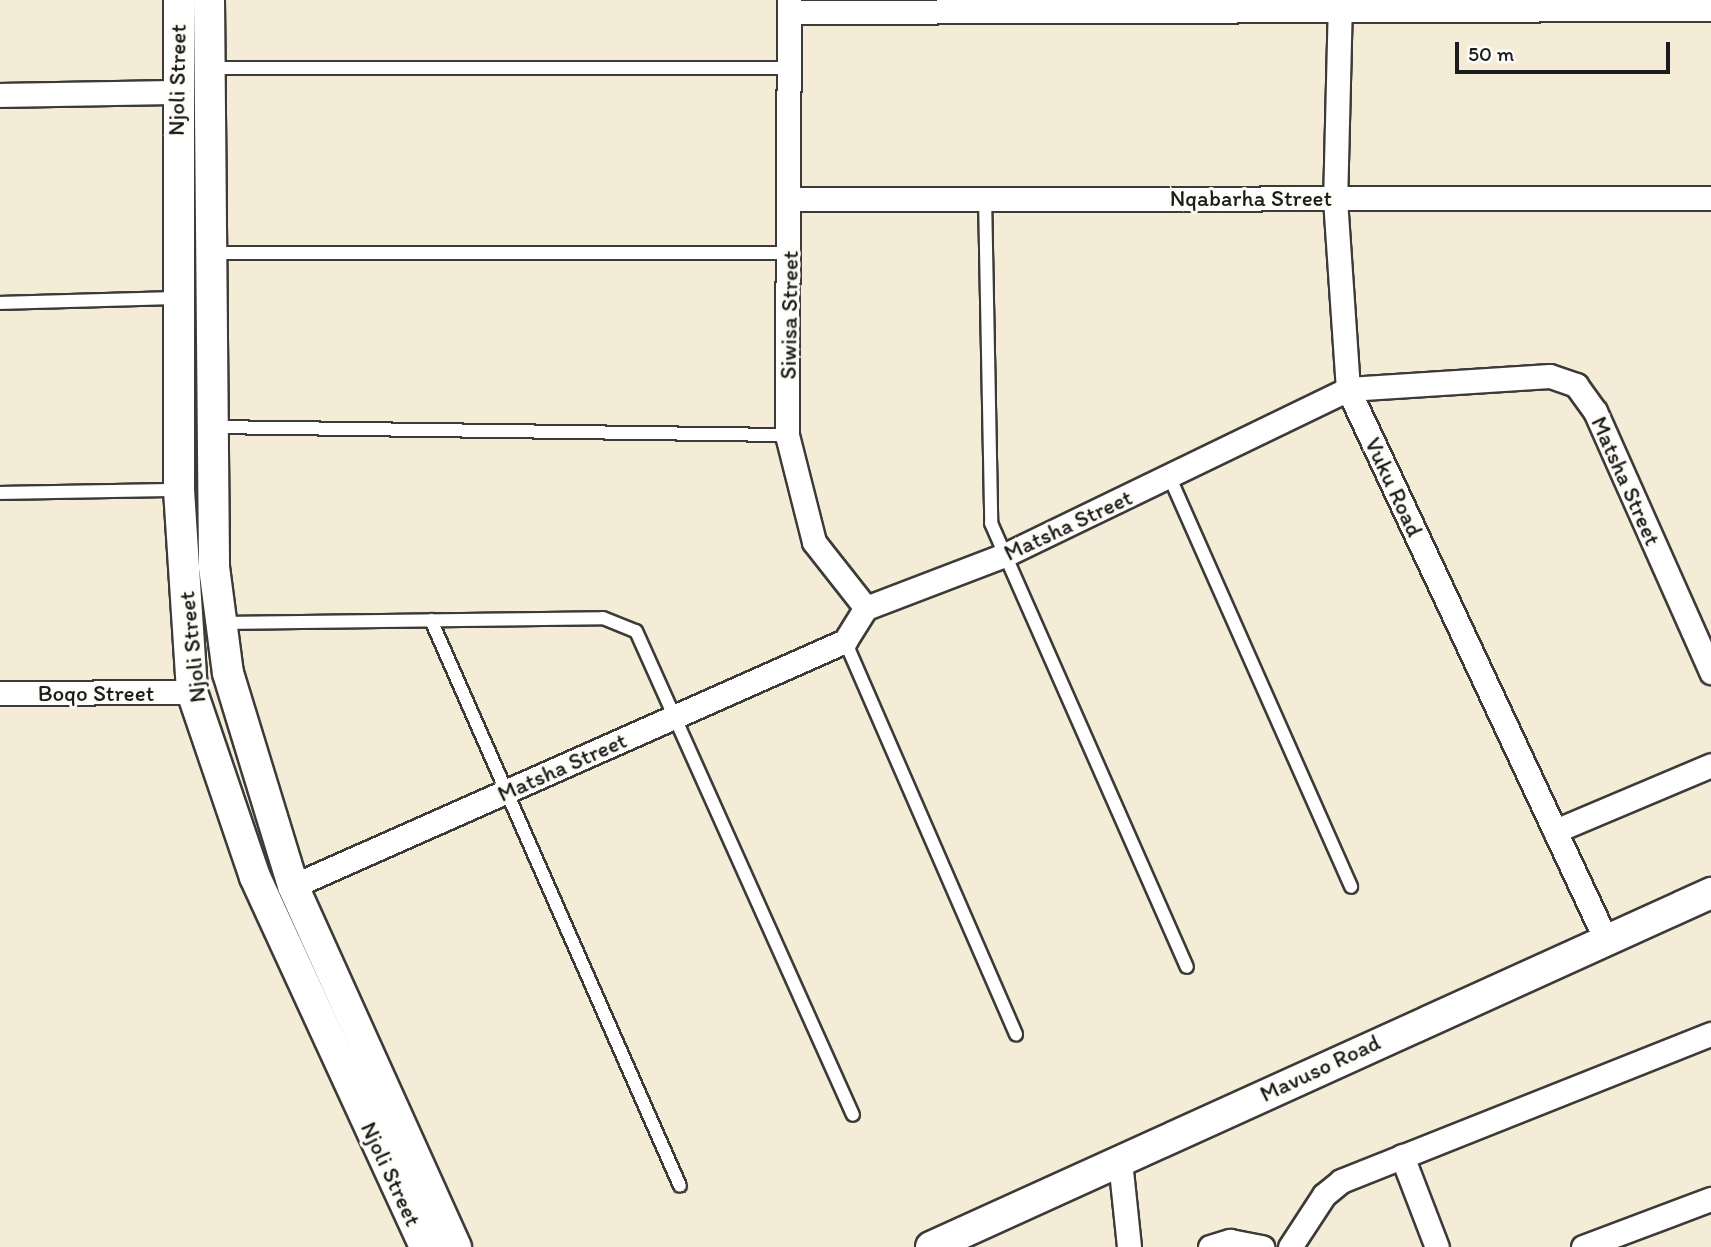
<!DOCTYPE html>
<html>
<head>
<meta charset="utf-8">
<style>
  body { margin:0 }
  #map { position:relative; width:1711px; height:1247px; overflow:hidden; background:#f4ecd7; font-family:Itim,sans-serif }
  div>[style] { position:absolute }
  .roads { filter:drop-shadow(2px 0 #3c3b38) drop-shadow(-2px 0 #3c3b38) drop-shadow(0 2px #3c3b38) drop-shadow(0 -2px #3c3b38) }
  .service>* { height:12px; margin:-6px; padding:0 6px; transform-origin:6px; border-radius:6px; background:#fff }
  .minor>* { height:23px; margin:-11.5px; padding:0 11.5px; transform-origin:11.5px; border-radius:11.5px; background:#fff }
  .tertiary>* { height:30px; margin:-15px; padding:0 15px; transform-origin:15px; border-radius:15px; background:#fff }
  span { translate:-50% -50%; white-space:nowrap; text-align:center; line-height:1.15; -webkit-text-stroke:6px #fdfcf7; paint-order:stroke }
  .street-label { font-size:23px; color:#1c1c1c }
  .scale { position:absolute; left:1455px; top:42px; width:215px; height:32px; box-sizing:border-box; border:4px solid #1c1c1c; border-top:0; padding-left:9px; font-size:21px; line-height:24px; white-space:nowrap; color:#1c1c1c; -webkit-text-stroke:5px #fdfcf7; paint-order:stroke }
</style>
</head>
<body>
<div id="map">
  <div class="roads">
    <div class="service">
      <div style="left:208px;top:68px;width:577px"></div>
      <div style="left:985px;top:196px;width:327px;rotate:88.9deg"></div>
      <div style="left:991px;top:523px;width:485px;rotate:66.2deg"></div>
      <div style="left:212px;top:253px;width:577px"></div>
      <div style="left:0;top:303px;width:178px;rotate:-1.6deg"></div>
      <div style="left:211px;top:427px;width:576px;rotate:0.8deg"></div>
      <div style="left:1170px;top:478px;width:447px;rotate:66.1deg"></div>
      <div style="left:0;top:493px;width:178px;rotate:-1deg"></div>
      <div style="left:431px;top:620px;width:618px;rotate:66.25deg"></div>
      <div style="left:221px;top:623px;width:382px;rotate:-0.7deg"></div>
      <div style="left:603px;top:618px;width:35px;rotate:22deg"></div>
      <div style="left:636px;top:631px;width:530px;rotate:65.85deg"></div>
      <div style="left:845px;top:641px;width:429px;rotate:66.5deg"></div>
    </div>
    <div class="minor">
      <div style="left:789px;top:0;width:435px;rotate:90.3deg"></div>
      <div style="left:787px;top:435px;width:110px;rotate:75.8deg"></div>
      <div style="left:814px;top:542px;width:84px;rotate:51.8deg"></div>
      <div style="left:1340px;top:0;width:199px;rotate:91.4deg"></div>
      <div style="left:1335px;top:199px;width:190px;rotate:86.1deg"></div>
      <div style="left:1348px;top:389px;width:606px;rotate:64.91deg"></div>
      <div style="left:789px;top:12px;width:922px;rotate:-0.19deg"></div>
      <div style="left:0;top:95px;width:176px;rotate:-1deg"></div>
      <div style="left:791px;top:199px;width:920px;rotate:-0.06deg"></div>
      <div style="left:0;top:693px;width:192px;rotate:-0.3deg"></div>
      <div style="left:1555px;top:831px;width:169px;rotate:-22.9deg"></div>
      <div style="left:293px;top:886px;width:604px;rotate:-23.93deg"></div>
      <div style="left:845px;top:641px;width:39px;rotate:-58deg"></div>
      <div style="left:866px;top:608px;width:149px;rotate:-20.9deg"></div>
      <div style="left:1005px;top:555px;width:381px;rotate:-25.8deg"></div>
      <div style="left:1348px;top:389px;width:202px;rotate:-3.7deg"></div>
      <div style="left:1550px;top:376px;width:28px;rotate:19deg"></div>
      <div style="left:1576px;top:385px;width:32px;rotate:54deg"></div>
      <div style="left:1595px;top:411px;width:286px;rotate:66deg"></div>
      <div style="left:1402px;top:1156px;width:97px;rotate:69deg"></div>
      <div style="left:1120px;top:1161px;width:86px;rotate:84deg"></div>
      <div style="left:1210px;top:1247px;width:21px;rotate:-17deg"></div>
      <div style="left:1230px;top:1241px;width:33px;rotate:11deg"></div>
      <div style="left:1290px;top:1247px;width:62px;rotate:-56.8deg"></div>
      <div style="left:1324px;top:1195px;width:22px;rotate:-39deg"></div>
      <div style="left:1341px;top:1181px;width:398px;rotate:-21.7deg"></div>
      <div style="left:1583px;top:1247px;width:137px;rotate:-20.6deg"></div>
    </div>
    <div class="tertiary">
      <div style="left:179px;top:0;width:490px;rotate:90deg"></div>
      <div style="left:179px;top:490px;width:202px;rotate:86.3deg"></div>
      <div style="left:192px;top:692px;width:195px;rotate:71.2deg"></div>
      <div style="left:255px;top:877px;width:407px;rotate:65.3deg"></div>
      <div style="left:209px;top:0;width:567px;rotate:89.49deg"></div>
      <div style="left:214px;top:567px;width:107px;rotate:82.5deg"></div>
      <div style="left:228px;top:673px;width:223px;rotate:73deg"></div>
      <div style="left:293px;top:886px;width:396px;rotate:65.7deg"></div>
      <div style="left:931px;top:1247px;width:857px;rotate:-24.41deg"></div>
    </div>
  </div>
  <div class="street-label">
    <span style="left:177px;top:80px;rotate:-89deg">Njoli Street</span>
    <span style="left:1251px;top:198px">Nqabarha Street</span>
    <span style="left:789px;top:315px;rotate:-89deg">Siwisa Street</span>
    <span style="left:1626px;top:481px;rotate:66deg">Matsha Street</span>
    <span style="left:1394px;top:487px;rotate:65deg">Vuku Road</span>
    <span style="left:1068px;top:525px;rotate:-25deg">Matsha Street</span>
    <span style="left:192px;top:647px;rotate:-96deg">Njoli Street</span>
    <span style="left:96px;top:693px">Boqo Street</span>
    <span style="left:562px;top:767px;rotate:-24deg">Matsha Street</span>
    <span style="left:1320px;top:1068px;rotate:-25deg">Mavuso Road</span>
    <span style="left:391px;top:1174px;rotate:65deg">Njoli Street</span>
  </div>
  <div class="scale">50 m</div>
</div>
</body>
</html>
